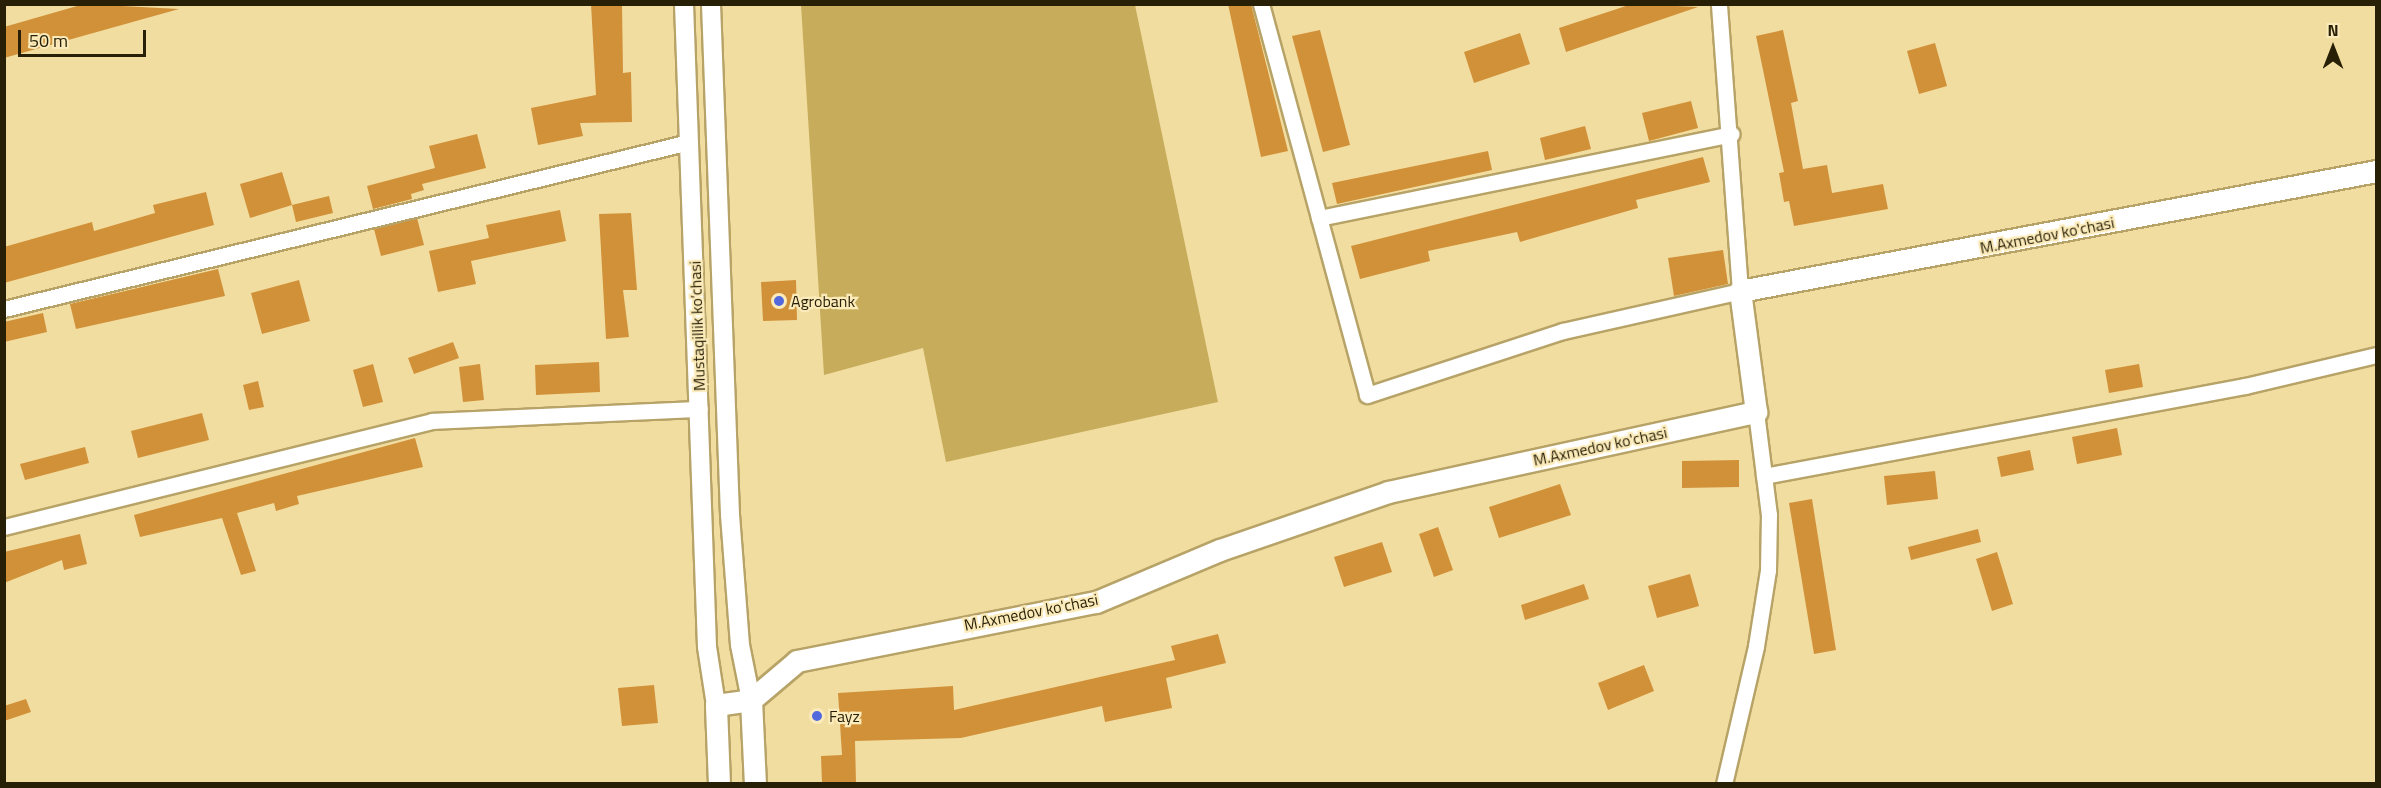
<!DOCTYPE html>
<html>
<head>
<meta charset="utf-8">
<style>
  body { margin:0 }
  #map { position:relative; width:2381px; height:788px; overflow:hidden; background:#f2dda0; font-family:"Titillium Web",sans-serif }
  div>[style] { position:absolute }
  .green>* { inset:0; background:#c6ac5b }
  .building>* { inset:0; background:#d19139 }
  .roads { filter:drop-shadow(2px 0 #b7a367) drop-shadow(-2px 0 #b7a367) drop-shadow(0 2px #b7a367) drop-shadow(0 -2px #b7a367) }
  .minor>* { height:15px; margin:-7.5px; padding:0 7.5px; transform-origin:7.5px; border-radius:7.5px; background:#fff }
  .tertiary>* { height:18px; margin:-9px; padding:0 9px; transform-origin:9px; border-radius:9px; background:#fff }
  .secondary>* { height:21px; margin:-10.5px; padding:0 10.5px; transform-origin:10.5px; border-radius:10.5px; background:#fff }
  .dots>* { width:16px; height:16px; translate:-50% -50%; box-sizing:border-box; border:3px solid #fcebba; border-radius:50% }
  span { translate:-50% -50%; white-space:nowrap; text-align:center; line-height:1.15; -webkit-text-stroke:4.5px #fcebba; paint-order:stroke }
  .street-label { font-size:16px; color:#271f06 }
  .poi-label { font-size:16px; color:#271f06 }
  .left { translate:0 -50%; text-align:left }
  .frame { position:absolute; inset:0; border:6px solid #271f06; pointer-events:none }
  .north { position:absolute; left:2303px; top:18px; width:60px; height:60px; -webkit-text-stroke:4px #fcebba; paint-order:stroke; rotate:0deg; font-size:16px; font-weight:700; line-height:24px; text-align:center; color:#271f06 }
  .north::after { content:''; display:block; margin:auto; width:21px; height:27px; background:#271f06; clip-path:polygon(50% 0,100% 100%,50% 72%,0 100%) }
  .scale { position:absolute; left:18px; top:30px; width:128px; height:27px; box-sizing:border-box; border:3px solid #271f06; border-top:0; padding-left:8px; font-size:18px; line-height:21px; white-space:nowrap; color:#271f06; -webkit-text-stroke:4px #fcebba; paint-order:stroke }
</style>
</head>
<body>
<div id="map">
  <div class="green">
    <div style="clip-path:polygon(801px 5px,1135px 5px,1218px 402px,946px 462px,923px 348px,824px 375px)"></div>
  </div>
  <div class="building">
    <div style="clip-path:polygon(84px 4px,179px 9px,4px 58px,4px 27px)"></div>
    <div style="clip-path:polygon(591px 4px,622px 4px,623px 73px,631px 72px,632px 122px,580px 123px,583px 136px,538px 145px,531px 108px,596px 95px)"></div>
    <div style="clip-path:polygon(1228px 4px,1251px 4px,1288px 151px,1261px 157px)"></div>
    <div style="clip-path:polygon(1632px 4px,1698px 7px,1566px 52px,1559px 28px)"></div>
    <div style="clip-path:polygon(1320px 30px,1350px 145px,1323px 152px,1292px 36px)"></div>
    <div style="clip-path:polygon(1783px 30px,1798px 101px,1791px 103px,1803px 169px,1827px 165px,1832px 193px,1883px 184px,1888px 209px,1794px 226px,1789px 201px,1784px 202px,1779px 173px,1784px 172px,1756px 36px)"></div>
    <div style="clip-path:polygon(1520px 33px,1530px 64px,1474px 83px,1464px 52px)"></div>
    <div style="clip-path:polygon(1935px 43px,1947px 86px,1919px 94px,1907px 51px)"></div>
    <div style="clip-path:polygon(1691px 101px,1698px 128px,1649px 141px,1642px 113px)"></div>
    <div style="clip-path:polygon(1585px 126px,1591px 149px,1545px 160px,1540px 138px)"></div>
    <div style="clip-path:polygon(477px 134px,486px 168px,422px 184px,424px 190px,411px 194px,412px 199px,373px 209px,367px 186px,435px 168px,429px 146px)"></div>
    <div style="clip-path:polygon(1488px 151px,1492px 170px,1337px 204px,1332px 183px)"></div>
    <div style="clip-path:polygon(1703px 157px,1710px 182px,1636px 200px,1638px 208px,1520px 242px,1517px 232px,1428px 251px,1430px 261px,1360px 279px,1351px 246px)"></div>
    <div style="clip-path:polygon(282px 172px,292px 205px,250px 218px,240px 184px)"></div>
    <div style="clip-path:polygon(206px 192px,214px 225px,4px 283px,4px 247px,92px 222px,94px 231px,155px 213px,153px 205px)"></div>
    <div style="clip-path:polygon(329px 196px,333px 213px,296px 222px,292px 205px)"></div>
    <div style="clip-path:polygon(560px 210px,566px 241px,471px 261px,476px 284px,438px 292px,429px 251px,489px 238px,486px 225px)"></div>
    <div style="clip-path:polygon(631px 213px,637px 290px,623px 290px,629px 337px,606px 339px,599px 214px)"></div>
    <div style="clip-path:polygon(417px 218px,424px 245px,381px 256px,374px 229px)"></div>
    <div style="clip-path:polygon(1723px 250px,1728px 284px,1674px 296px,1668px 258px)"></div>
    <div style="clip-path:polygon(218px 269px,225px 296px,76px 329px,70px 304px)"></div>
    <div style="clip-path:polygon(299px 280px,310px 321px,262px 334px,251px 293px)"></div>
    <div style="clip-path:polygon(796px 280px,797px 320px,763px 321px,761px 282px)"></div>
    <div style="clip-path:polygon(43px 313px,47px 332px,4px 342px,4px 322px)"></div>
    <div style="clip-path:polygon(453px 342px,459px 358px,414px 374px,408px 358px)"></div>
    <div style="clip-path:polygon(599px 362px,600px 392px,536px 395px,535px 365px)"></div>
    <div style="clip-path:polygon(373px 364px,383px 402px,363px 407px,353px 370px)"></div>
    <div style="clip-path:polygon(480px 364px,484px 400px,463px 402px,459px 367px)"></div>
    <div style="clip-path:polygon(2139px 364px,2143px 387px,2109px 393px,2105px 370px)"></div>
    <div style="clip-path:polygon(258px 381px,264px 407px,249px 410px,243px 385px)"></div>
    <div style="clip-path:polygon(202px 413px,209px 440px,138px 458px,131px 431px)"></div>
    <div style="clip-path:polygon(2117px 428px,2122px 455px,2077px 464px,2072px 437px)"></div>
    <div style="clip-path:polygon(415px 438px,423px 467px,297px 496px,299px 504px,276px 511px,274px 503px,237px 513px,256px 571px,241px 575px,222px 518px,140px 537px,134px 515px)"></div>
    <div style="clip-path:polygon(85px 447px,89px 463px,25px 480px,20px 464px)"></div>
    <div style="clip-path:polygon(2030px 450px,2034px 470px,2001px 477px,1997px 457px)"></div>
    <div style="clip-path:polygon(1739px 460px,1739px 487px,1682px 488px,1682px 461px)"></div>
    <div style="clip-path:polygon(1935px 471px,1938px 499px,1887px 505px,1884px 476px)"></div>
    <div style="clip-path:polygon(1560px 484px,1571px 515px,1499px 538px,1489px 507px)"></div>
    <div style="clip-path:polygon(1812px 499px,1836px 650px,1814px 654px,1789px 503px)"></div>
    <div style="clip-path:polygon(1438px 527px,1453px 570px,1434px 577px,1419px 534px)"></div>
    <div style="clip-path:polygon(1978px 529px,1981px 542px,1911px 560px,1908px 547px)"></div>
    <div style="clip-path:polygon(80px 534px,87px 564px,64px 570px,62px 560px,4px 583px,4px 552px)"></div>
    <div style="clip-path:polygon(1382px 542px,1392px 572px,1344px 587px,1334px 557px)"></div>
    <div style="clip-path:polygon(1997px 552px,2013px 604px,1992px 611px,1976px 559px)"></div>
    <div style="clip-path:polygon(1690px 574px,1699px 606px,1657px 618px,1648px 586px)"></div>
    <div style="clip-path:polygon(1584px 584px,1589px 599px,1525px 620px,1521px 605px)"></div>
    <div style="clip-path:polygon(1218px 634px,1226px 663px,1166px 678px,1172px 708px,1105px 722px,1102px 706px,961px 738px,855px 741px,856px 783px,822px 783px,821px 756px,842px 755px,838px 693px,953px 686px,954px 710px,1175px 660px,1171px 646px)"></div>
    <div style="clip-path:polygon(1644px 665px,1654px 691px,1608px 710px,1598px 683px)"></div>
    <div style="clip-path:polygon(654px 685px,658px 723px,622px 726px,618px 688px)"></div>
    <div style="clip-path:polygon(26px 699px,31px 712px,4px 721px,4px 706px)"></div>
  </div>
  <div class="roads">
    <div class="minor">
      <div style="left:1261px;top:4px;width:405px;rotate:74.8deg"></div>
      <div style="left:1367px;top:395px;width:206px;rotate:-18.1deg"></div>
      <div style="left:1563px;top:331px;width:181px;rotate:-12.7deg"></div>
      <div style="left:1740px;top:291px;width:288px;rotate:-94.2deg"></div>
      <div style="left:1319px;top:218px;width:421px;rotate:-11.5deg"></div>
      <div style="left:4px;top:309px;width:705px;rotate:-13.7deg"></div>
      <div style="left:1764px;top:476px;width:489px;rotate:-10.6deg"></div>
      <div style="left:2245px;top:386px;width:135px;rotate:-13.3deg"></div>
      <div style="left:4px;top:527px;width:441px;rotate:-13.9deg"></div>
      <div style="left:432px;top:421px;width:268px;rotate:-2.6deg"></div>
      <div style="left:1724px;top:784px;width:142px;rotate:-76.9deg"></div>
      <div style="left:1756px;top:646px;width:77px;rotate:-81deg"></div>
      <div style="left:1768px;top:570px;width:55px;rotate:-89deg"></div>
      <div style="left:1769px;top:515px;width:104px;rotate:-97.2deg"></div>
    </div>
    <div class="tertiary">
      <div style="left:684px;top:4px;width:643px;rotate:87.95deg"></div>
      <div style="left:707px;top:647px;width:59px;rotate:81.2deg"></div>
      <div style="left:711px;top:4px;width:511px;rotate:87.87deg"></div>
      <div style="left:730px;top:515px;width:130px;rotate:85.6deg"></div>
      <div style="left:740px;top:645px;width:56px;rotate:78.7deg"></div>
    </div>
    <div class="secondary">
      <div style="left:751px;top:700px;width:84px;rotate:87.3deg"></div>
      <div style="left:719px;top:784px;width:79px;rotate:-92.2deg"></div>
      <div style="left:716px;top:705px;width:35px;rotate:-8deg"></div>
      <div style="left:751px;top:700px;width:60px;rotate:-40.3deg"></div>
      <div style="left:797px;top:661px;width:305px;rotate:-11.2deg"></div>
      <div style="left:1096px;top:602px;width:134px;rotate:-22.8deg"></div>
      <div style="left:1220px;top:550px;width:178px;rotate:-19deg"></div>
      <div style="left:1388px;top:492px;width:377px;rotate:-12.3deg"></div>
      <div style="left:1756px;top:412px;width:122px;rotate:-97.5deg"></div>
      <div style="left:1740px;top:291px;width:647px;rotate:-10.68deg"></div>
    </div>
  </div>
  <div class="dots">
    <div style="left:779px;top:301px;background:#5269de"></div>
    <div style="left:817px;top:716px;background:#5269de"></div>
  </div>
  <div class="street-label">
    <span style="left:2047px;top:235px;rotate:-11deg">M.Axmedov ko'chasi</span>
    <span style="left:697px;top:326px;rotate:-92deg">Mustaqillik ko’chasi</span>
    <span style="left:1600px;top:446px;rotate:-12deg">M.Axmedov ko'chasi</span>
    <span style="left:1031px;top:612px;rotate:-11deg">M.Axmedov ko'chasi</span>
  </div>
  <div class="poi-label">
    <span class="left" style="left:791px;top:301px">Agrobank</span>
    <span class="left" style="left:829px;top:716px">Fayz</span>
  </div>
  <div class="frame"></div>
  <div class="north">N</div>
  <div class="scale">50 m</div>
</div>
</body>
</html>
